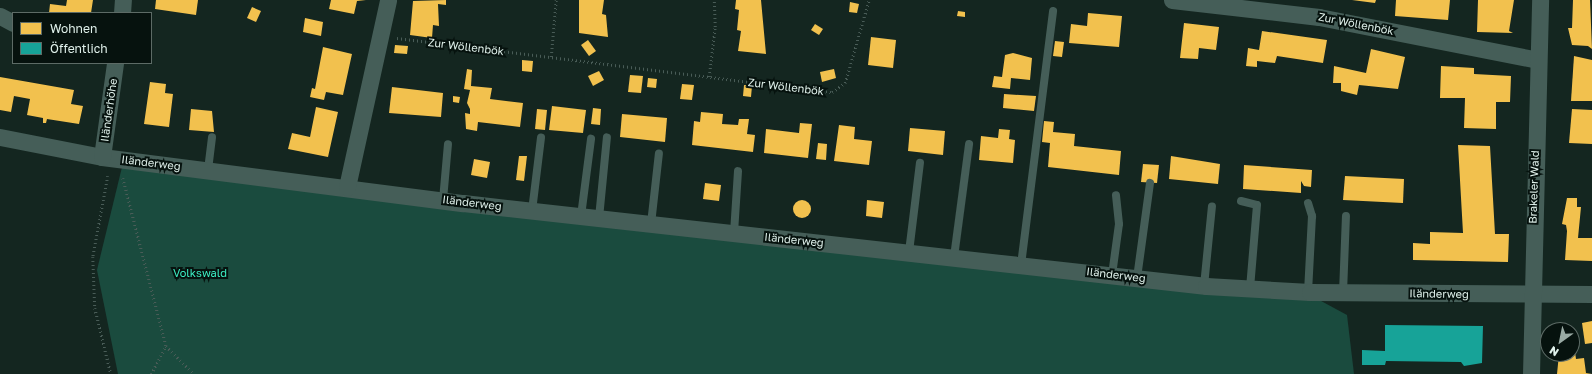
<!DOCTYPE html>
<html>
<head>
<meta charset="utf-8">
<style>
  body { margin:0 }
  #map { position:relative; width:1592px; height:374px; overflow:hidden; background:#142620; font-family:"Golos Text",sans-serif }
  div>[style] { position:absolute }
  .green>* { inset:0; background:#1a4b3e }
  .homes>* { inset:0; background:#f2c14e }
  .round { border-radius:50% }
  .public>* { inset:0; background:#17a398 }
  .path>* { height:2.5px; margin-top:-1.25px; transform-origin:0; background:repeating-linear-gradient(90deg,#495c57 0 1px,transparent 0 4px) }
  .service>* { height:8px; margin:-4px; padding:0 4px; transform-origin:4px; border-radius:4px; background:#455e58 }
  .minor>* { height:17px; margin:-8.5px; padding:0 8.5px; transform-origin:8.5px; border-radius:8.5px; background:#455e58 }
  span { translate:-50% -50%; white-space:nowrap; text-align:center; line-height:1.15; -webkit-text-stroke:4px #06120e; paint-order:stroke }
  .street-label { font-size:11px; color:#e0f1eb }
  .park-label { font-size:11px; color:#3cefc4 }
  .legend { position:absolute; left:12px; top:12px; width:140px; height:52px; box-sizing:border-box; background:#06120e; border:1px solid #5d6b66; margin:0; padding:5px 7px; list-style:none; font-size:12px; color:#e0f1eb }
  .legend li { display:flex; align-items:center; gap:8px; height:20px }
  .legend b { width:20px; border:1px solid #5d6b66 }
  .north { position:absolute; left:1540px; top:322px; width:40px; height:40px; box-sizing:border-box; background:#06120e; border:1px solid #5d6b66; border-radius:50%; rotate:213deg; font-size:11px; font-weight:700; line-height:16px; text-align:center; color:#e0f1eb }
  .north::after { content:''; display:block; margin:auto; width:14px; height:18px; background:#99aaa4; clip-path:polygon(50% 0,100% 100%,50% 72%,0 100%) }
</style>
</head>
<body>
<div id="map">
  <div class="green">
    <div style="clip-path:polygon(123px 163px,1310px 295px,1347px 315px,1354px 374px,118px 374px,97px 270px)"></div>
  </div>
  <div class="homes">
    <div style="clip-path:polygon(67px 0,93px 0,91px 13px,49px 13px,50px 4px,66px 6px)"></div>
    <div style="clip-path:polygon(156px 0,198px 0,196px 15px,155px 9px)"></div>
    <div style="clip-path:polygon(331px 0,366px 0,357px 1px,354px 14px,329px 9px)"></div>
    <div style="clip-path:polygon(446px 0,446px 5px,438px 4px,439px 26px,433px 25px,432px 38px,410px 35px,413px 1px)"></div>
    <div style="clip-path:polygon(579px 0,604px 0,602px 14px,606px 15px,608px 37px,579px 33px)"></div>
    <div style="clip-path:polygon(736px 0,761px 0,766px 54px,738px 51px,741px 31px,737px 30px,739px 10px,735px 9px)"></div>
    <div style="clip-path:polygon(1352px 0,1376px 0,1375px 3px)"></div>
    <div style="clip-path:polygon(1396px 0,1450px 0,1448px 20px,1395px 16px)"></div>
    <div style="clip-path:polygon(1478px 0,1514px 0,1509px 31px,1513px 33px,1477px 32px)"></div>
    <div style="clip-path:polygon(1573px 0,1590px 0,1592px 49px,1588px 46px,1572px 45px,1568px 28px,1572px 28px)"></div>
    <div style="clip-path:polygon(850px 2px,859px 4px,857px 13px,849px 12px)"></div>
    <div style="clip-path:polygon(252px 7px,261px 11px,256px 22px,247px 18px)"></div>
    <div style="clip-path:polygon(958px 11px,965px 12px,965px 17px,957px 16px)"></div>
    <div style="clip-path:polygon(1088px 13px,1122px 16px,1119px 47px,1069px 43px,1071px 24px,1087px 26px)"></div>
    <div style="clip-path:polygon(305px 18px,323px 22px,321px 36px,303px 32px)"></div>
    <div style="clip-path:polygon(1184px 23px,1219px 27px,1216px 50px,1199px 48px,1198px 59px,1180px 58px)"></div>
    <div style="clip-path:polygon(815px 24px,823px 29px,819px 35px,811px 30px)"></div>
    <div style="clip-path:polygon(1262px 31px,1327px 40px,1323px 63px,1277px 56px,1275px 63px,1257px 61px,1257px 67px,1246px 66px,1248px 48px,1259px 50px)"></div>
    <div style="clip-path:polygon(871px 37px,896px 40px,893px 68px,868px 65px)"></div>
    <div style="clip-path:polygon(588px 40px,596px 51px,589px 56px,581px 45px)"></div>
    <div style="clip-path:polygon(1055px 41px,1064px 42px,1062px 57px,1053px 56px)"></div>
    <div style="clip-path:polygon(395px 45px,408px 46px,407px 54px,394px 53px)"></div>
    <div style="clip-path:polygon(323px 47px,352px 54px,343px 95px,326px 92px,324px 100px,310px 97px,312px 88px,315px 89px)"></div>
    <div style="clip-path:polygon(1371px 49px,1405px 57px,1398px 89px,1359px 85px,1357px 95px,1341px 91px,1341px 83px,1333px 83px,1334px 66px,1366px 73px)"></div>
    <div style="clip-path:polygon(1013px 53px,1032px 58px,1030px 80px,1011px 78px,1010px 89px,992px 87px,994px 76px,1002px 77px,1005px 55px)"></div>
    <div style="clip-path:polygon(1574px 56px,1592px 60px,1592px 101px,1571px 101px)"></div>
    <div style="clip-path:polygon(522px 60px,533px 61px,532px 72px,522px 71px)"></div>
    <div style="clip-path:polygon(1441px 66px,1474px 68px,1474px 74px,1511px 76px,1510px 102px,1496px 102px,1496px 129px,1464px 128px,1465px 98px,1440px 98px)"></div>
    <div style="clip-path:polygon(467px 69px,472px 70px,471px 86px,492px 88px,490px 99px,523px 103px,520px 127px,478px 122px,477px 131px,466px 129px,465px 113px,470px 114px,470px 109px,467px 103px,470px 90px,464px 89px)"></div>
    <div style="clip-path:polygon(834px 69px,836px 78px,822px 82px,820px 72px)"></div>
    <div style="clip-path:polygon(599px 71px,604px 80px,593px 86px,588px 76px)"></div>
    <div style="clip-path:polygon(630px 75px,643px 76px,641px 93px,628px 92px)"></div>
    <div style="clip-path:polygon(0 77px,74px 90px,71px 104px,83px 106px,79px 124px,47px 119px,46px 123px,43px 123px,43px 118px,27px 115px,30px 99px,14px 96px,11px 112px,0 110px)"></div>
    <div style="clip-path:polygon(648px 78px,657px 79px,656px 88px,647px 87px)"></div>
    <div style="clip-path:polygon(150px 82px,166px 84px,165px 93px,173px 94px,169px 127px,144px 124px)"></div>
    <div style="clip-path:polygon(682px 84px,694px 85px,692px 100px,680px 99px)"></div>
    <div style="clip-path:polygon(744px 85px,752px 86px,751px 97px,743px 96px)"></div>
    <div style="clip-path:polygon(392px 87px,443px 93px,441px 117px,389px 113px)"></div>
    <div style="clip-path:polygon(1004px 94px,1036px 96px,1034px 111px,1003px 108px)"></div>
    <div style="clip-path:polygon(453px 96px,460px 97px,459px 103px,453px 102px)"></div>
    <div style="clip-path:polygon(552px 106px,586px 110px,583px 133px,549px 130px)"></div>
    <div style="clip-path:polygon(316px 107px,338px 112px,328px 157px,288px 149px,292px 133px,310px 137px)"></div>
    <div style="clip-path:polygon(593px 108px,601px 109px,600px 125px,591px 124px)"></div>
    <div style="clip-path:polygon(191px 109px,212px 111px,214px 132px,189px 130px)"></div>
    <div style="clip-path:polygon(537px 109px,547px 110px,545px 130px,535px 129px)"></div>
    <div style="clip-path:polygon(1572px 109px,1592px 110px,1592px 144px,1569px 143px)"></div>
    <div style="clip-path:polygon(701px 112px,723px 114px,722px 124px,738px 125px,739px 119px,749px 119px,747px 134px,755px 135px,753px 152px,692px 145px,694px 121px,700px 122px)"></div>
    <div style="clip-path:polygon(622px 114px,667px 118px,665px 142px,620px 137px)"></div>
    <div style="clip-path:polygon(1044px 121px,1054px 122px,1053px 132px,1075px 134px,1074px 146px,1121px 151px,1119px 175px,1048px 167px,1050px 143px,1042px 142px)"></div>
    <div style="clip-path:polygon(800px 123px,812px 124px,808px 158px,764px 153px,766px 129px,799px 133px)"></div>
    <div style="clip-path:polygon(839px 125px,855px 127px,854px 139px,872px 141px,869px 165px,834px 161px)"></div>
    <div style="clip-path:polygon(910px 128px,945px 131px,943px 155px,908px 151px)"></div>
    <div style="clip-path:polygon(999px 129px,1010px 130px,1009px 139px,1015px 140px,1013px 163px,979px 160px,981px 136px,998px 138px)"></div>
    <div style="clip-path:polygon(818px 143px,827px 144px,826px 160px,816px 159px)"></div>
    <div style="clip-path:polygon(1458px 145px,1490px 146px,1495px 234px,1509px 234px,1508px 262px,1413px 260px,1413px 243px,1430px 244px,1430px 232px,1463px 233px)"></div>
    <div style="clip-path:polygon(519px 156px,527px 156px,524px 181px,516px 180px)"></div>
    <div style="clip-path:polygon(1171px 156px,1220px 164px,1218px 184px,1169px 179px)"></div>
    <div style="clip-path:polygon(474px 159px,490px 162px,487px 178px,471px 175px)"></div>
    <div style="clip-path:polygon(1143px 164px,1159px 165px,1157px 183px,1141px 182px)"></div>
    <div style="clip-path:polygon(1244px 165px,1312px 170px,1311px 187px,1304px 186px,1301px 181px,1301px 193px,1243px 189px)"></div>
    <div style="clip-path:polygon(1345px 176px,1404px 179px,1403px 203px,1343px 200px)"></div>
    <div style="clip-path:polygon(705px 183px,721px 185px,719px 201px,703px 199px)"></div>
    <div style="clip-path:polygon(1567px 198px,1577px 198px,1577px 207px,1581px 207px,1578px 238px,1592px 238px,1592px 261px,1565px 260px,1567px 231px,1566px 225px,1562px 224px)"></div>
    <div class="round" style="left:793px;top:200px;width:18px;height:18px"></div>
    <div style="clip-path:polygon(867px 200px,884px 202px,882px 218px,866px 216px)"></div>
    <div style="clip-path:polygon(1592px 321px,1592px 343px,1585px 344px,1582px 323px)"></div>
    <div style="clip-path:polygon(1573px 338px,1576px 359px,1584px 358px,1586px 373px,1592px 374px,1557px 374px,1559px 354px,1572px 354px)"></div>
  </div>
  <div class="public">
    <div style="clip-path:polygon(1385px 325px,1483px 326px,1482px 363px,1464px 366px,1461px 362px,1386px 361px,1385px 365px,1362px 365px,1362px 350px,1385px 351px)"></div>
  </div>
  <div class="path">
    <div style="left:397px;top:38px;width:438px;rotate:7.1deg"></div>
    <div style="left:832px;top:92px;width:16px;rotate:-35deg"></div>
    <div style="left:845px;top:83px;width:86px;rotate:-73.9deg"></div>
    <div style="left:551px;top:57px;width:57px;rotate:-85deg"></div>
    <div style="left:709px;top:77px;width:50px;rotate:-83.2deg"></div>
    <div style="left:715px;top:27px;width:27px;rotate:-92deg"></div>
    <div style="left:108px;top:176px;width:82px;rotate:100.5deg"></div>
    <div style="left:93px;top:257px;width:51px;rotate:87.8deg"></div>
    <div style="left:95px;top:308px;width:68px;rotate:76.4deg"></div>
    <div style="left:123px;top:178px;width:173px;rotate:75.6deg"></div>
    <div style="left:166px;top:346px;width:40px;rotate:45deg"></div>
    <div style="left:151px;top:374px;width:32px;rotate:-62deg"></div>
  </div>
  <div class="service">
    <div style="left:208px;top:170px;width:33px;rotate:-83deg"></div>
    <div style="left:443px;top:200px;width:56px;rotate:-84.9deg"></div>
    <div style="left:1241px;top:201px;width:16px;rotate:14deg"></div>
    <div style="left:1257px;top:205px;width:84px;rotate:94.8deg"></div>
    <div style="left:1308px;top:203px;width:14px;rotate:73deg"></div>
    <div style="left:1312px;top:216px;width:76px;rotate:93deg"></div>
    <div style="left:532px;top:211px;width:74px;rotate:-83deg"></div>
    <div style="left:581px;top:216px;width:78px;rotate:-82.6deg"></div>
    <div style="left:599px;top:218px;width:81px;rotate:-84.4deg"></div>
    <div style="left:651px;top:224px;width:71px;rotate:-83.6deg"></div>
    <div style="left:734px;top:233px;width:62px;rotate:-86.3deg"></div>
    <div style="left:909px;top:252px;width:90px;rotate:-83deg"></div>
    <div style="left:954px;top:257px;width:114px;rotate:-82.4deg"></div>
    <div style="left:1021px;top:265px;width:256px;rotate:-82.8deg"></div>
    <div style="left:1112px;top:275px;width:51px;rotate:-82.2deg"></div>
    <div style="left:1119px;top:224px;width:29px;rotate:-96deg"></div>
    <div style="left:1137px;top:278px;width:96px;rotate:-82.2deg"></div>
    <div style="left:1204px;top:286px;width:80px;rotate:-84.3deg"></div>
    <div style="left:1343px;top:293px;width:77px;rotate:-87.8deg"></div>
  </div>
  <div class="minor">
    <div style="left:1172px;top:0;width:148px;rotate:6.6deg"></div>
    <div style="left:1319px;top:17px;width:223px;rotate:11.1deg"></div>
    <div style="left:122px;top:13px;width:13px;rotate:-86deg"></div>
    <div style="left:0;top:16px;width:15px;rotate:28deg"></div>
    <div style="left:0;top:137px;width:104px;rotate:11.1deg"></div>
    <div style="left:102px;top:157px;width:364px;rotate:7.3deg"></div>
    <div style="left:463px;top:203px;width:748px;rotate:6.37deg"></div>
    <div style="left:1206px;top:286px;width:104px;rotate:3.3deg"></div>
    <div style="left:1310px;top:292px;width:282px;rotate:0.4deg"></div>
    <div style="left:102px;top:157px;width:95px;rotate:-82.1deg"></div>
    <div style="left:347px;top:187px;width:191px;rotate:-77.6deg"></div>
    <div style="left:1531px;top:374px;width:374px;rotate:-88.6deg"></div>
  </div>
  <div class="street-label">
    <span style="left:1356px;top:24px;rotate:11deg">Zur Wöllenbök</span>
    <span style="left:466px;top:47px;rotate:7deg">Zur Wöllenbök</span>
    <span style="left:786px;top:87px;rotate:7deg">Zur Wöllenbök</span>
    <span style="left:109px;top:110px;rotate:-82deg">Iländerhöhe</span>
    <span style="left:151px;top:163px;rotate:7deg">Iländerweg</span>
    <span style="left:1534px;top:187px;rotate:-88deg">Brakeler Wald</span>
    <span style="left:472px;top:203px;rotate:7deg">Iländerweg</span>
    <span style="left:794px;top:240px;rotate:6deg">Iländerweg</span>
    <span style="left:1116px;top:275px;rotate:7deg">Iländerweg</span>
    <span style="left:1439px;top:294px;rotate:1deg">Iländerweg</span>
  </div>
  <div class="park-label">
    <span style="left:200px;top:273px">Volkswald</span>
  </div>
  <ul class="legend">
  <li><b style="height:11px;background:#f2c14e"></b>Wohnen</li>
  <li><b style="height:11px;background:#17a398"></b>Öffentlich</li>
  </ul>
  <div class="north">N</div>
</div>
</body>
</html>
